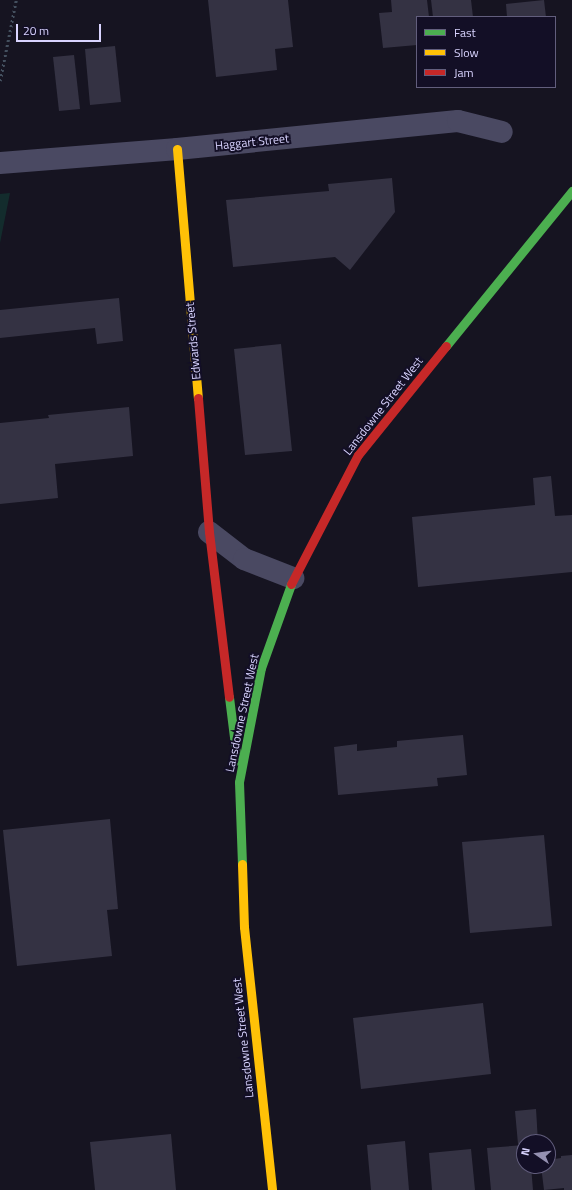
<!DOCTYPE html>
<html>
<head>
<meta charset="utf-8">
<style>
  body { margin:0 }
  #map { position:relative; width:572px; height:1190px; overflow:hidden; background:#161421; font-family:"Titillium Web",sans-serif }
  div>[style] { position:absolute }
  .green>* { inset:0; background:#132c2d }
  .building>* { inset:0; background:#343243 }
  .path>* { height:2.5px; margin-top:-1.25px; transform-origin:0; background:repeating-linear-gradient(90deg,#44505f 0 2px,transparent 0 5px) }
  .street>* { height:22px; margin:-11px; padding:0 11px; transform-origin:11px; border-radius:11px; background:#4a4962 }
  .fast>* { height:9px; margin:-4.5px; padding:0 4.5px; transform-origin:4.5px; border-radius:4.5px; background:#4caf50 }
  .slow>* { height:9px; margin:-4.5px; padding:0 4.5px; transform-origin:4.5px; border-radius:4.5px; background:#ffc107 }
  .jam>* { height:9px; margin:-4.5px; padding:0 4.5px; transform-origin:4.5px; border-radius:4.5px; background:#c62828 }
  span { translate:-50% -50%; white-space:nowrap; text-align:center; line-height:1.15; -webkit-text-stroke:4px #130f26; paint-order:stroke }
  .street-label { font-size:12px; color:#d9d4ff }
  .legend { position:absolute; left:416px; top:16px; width:140px; height:72px; box-sizing:border-box; background:#130f26; border:1px solid #625e7d; margin:0; padding:5px 7px; list-style:none; font-size:12px; color:#d9d4ff }
  .legend li { display:flex; align-items:center; gap:8px; height:20px }
  .legend b { width:20px; border:1px solid #625e7d }
  .north { position:absolute; left:516px; top:1134px; width:40px; height:40px; box-sizing:border-box; background:#130f26; border:1px solid #625e7d; border-radius:50%; rotate:283deg; font-size:11px; font-weight:700; line-height:16px; text-align:center; color:#d9d4ff }
  .north::after { content:''; display:block; margin:auto; width:14px; height:18px; background:#9591b1; clip-path:polygon(50% 0,100% 100%,50% 72%,0 100%) }
  .scale { position:absolute; left:16px; top:24px; width:85px; height:18px; box-sizing:border-box; border:2px solid #d9d4ff; border-top:0; padding-left:5px; font-size:12px; line-height:14px; white-space:nowrap; color:#d9d4ff; -webkit-text-stroke:3px #130f26; paint-order:stroke }
</style>
</head>
<body>
<div id="map">
  <div class="green">
    <div style="clip-path:polygon(10px 193px,0 243px,0 194px)"></div>
  </div>
  <div class="building">
    <div style="clip-path:polygon(208px 0,288px 0,293px 47px,275px 49px,277px 70px,216px 77px)"></div>
    <div style="clip-path:polygon(391px 0,427px 0,429px 17px,417px 17px,417px 45px,383px 48px,379px 13px,392px 12px)"></div>
    <div style="clip-path:polygon(431px 0,471px 0,473px 17px,433px 17px)"></div>
    <div style="clip-path:polygon(544px 0,546px 17px,507px 17px,506px 4px)"></div>
    <div style="clip-path:polygon(115px 46px,121px 102px,90px 105px,85px 49px)"></div>
    <div style="clip-path:polygon(74px 55px,80px 109px,59px 111px,53px 57px)"></div>
    <div style="clip-path:polygon(392px 178px,395px 212px,350px 270px,335px 257px,233px 267px,226px 200px,329px 191px,328px 184px)"></div>
    <div style="clip-path:polygon(119px 298px,123px 341px,97px 344px,95px 328px,0 338px,0 310px)"></div>
    <div style="clip-path:polygon(281px 344px,292px 451px,245px 455px,234px 349px)"></div>
    <div style="clip-path:polygon(129px 407px,133px 456px,55px 464px,58px 498px,0 504px,0 423px,49px 418px,48px 415px)"></div>
    <div style="clip-path:polygon(551px 476px,555px 516px,572px 515px,572px 572px,418px 587px,412px 517px,535px 505px,533px 478px)"></div>
    <div style="clip-path:polygon(463px 735px,467px 775px,437px 778px,438px 786px,338px 795px,334px 747px,357px 744px,357px 751px,397px 747px,397px 741px)"></div>
    <div style="clip-path:polygon(110px 819px,118px 909px,107px 910px,112px 956px,17px 966px,3px 830px)"></div>
    <div style="clip-path:polygon(544px 835px,552px 926px,470px 933px,462px 842px)"></div>
    <div style="clip-path:polygon(483px 1003px,491px 1074px,361px 1089px,353px 1018px)"></div>
    <div style="clip-path:polygon(536px 1109px,538px 1142px,518px 1144px,515px 1111px)"></div>
    <div style="clip-path:polygon(171px 1134px,176px 1190px,95px 1190px,90px 1142px)"></div>
    <div style="clip-path:polygon(405px 1141px,409px 1190px,371px 1190px,367px 1145px)"></div>
    <div style="clip-path:polygon(524px 1145px,524px 1166px,531px 1166px,533px 1190px,491px 1190px,487px 1148px)"></div>
    <div style="clip-path:polygon(471px 1149px,475px 1190px,432px 1190px,429px 1153px)"></div>
    <div style="clip-path:polygon(572px 1155px,572px 1190px,564px 1190px,564px 1188px,544px 1190px,541px 1166px,548px 1166px,548px 1160px,561px 1158px,561px 1156px)"></div>
  </div>
  <div class="path">
    <div style="left:0;top:81px;width:83px;rotate:-78.8deg"></div>
  </div>
  <div class="street">
    <div style="left:0;top:163px;width:178px;rotate:-4.5deg"></div>
    <div style="left:177px;top:149px;width:282px;rotate:-5.7deg"></div>
    <div style="left:458px;top:121px;width:45px;rotate:14deg"></div>
    <div style="left:209px;top:532px;width:44px;rotate:37.6deg"></div>
    <div style="left:244px;top:559px;width:53px;rotate:21.2deg"></div>
  </div>
  <div class="fast">
    <div style="left:446px;top:346px;width:200px;rotate:-50.9deg"></div>
    <div style="left:229px;top:697px;width:64px;rotate:82.9deg"></div>
    <div style="left:242px;top:864px;width:82px;rotate:-92.1deg"></div>
    <div style="left:239px;top:782px;width:116px;rotate:-79.1deg"></div>
    <div style="left:261px;top:668px;width:89px;rotate:-70.3deg"></div>
  </div>
  <div class="slow">
    <div style="left:177px;top:149px;width:250px;rotate:85.2deg"></div>
    <div style="left:242px;top:864px;width:63px;rotate:88.2deg"></div>
    <div style="left:244px;top:927px;width:264px;rotate:83.9deg"></div>
  </div>
  <div class="jam">
    <div style="left:198px;top:398px;width:134px;rotate:85.3deg"></div>
    <div style="left:209px;top:532px;width:166px;rotate:83.1deg"></div>
    <div style="left:291px;top:584px;width:145px;rotate:-62.6deg"></div>
    <div style="left:358px;top:455px;width:140px;rotate:-51.1deg"></div>
  </div>
  <div class="street-label">
    <span style="left:252px;top:142px;rotate:-6deg">Haggart Street</span>
    <span style="left:193px;top:341px;rotate:-95deg">Edwards Street</span>
    <span style="left:383px;top:406px;rotate:-52deg">Lansdowne Street West</span>
    <span style="left:242px;top:713px;rotate:-78deg">Lansdowne Street West</span>
    <span style="left:243px;top:1038px;rotate:-96deg">Lansdowne Street West</span>
  </div>
  <ul class="legend">
  <li><b style="height:5px;background:#4caf50"></b>Fast</li>
  <li><b style="height:5px;background:#ffc107"></b>Slow</li>
  <li><b style="height:5px;background:#c62828"></b>Jam</li>
  </ul>
  <div class="north">N</div>
  <div class="scale">20 m</div>
</div>
</body>
</html>
